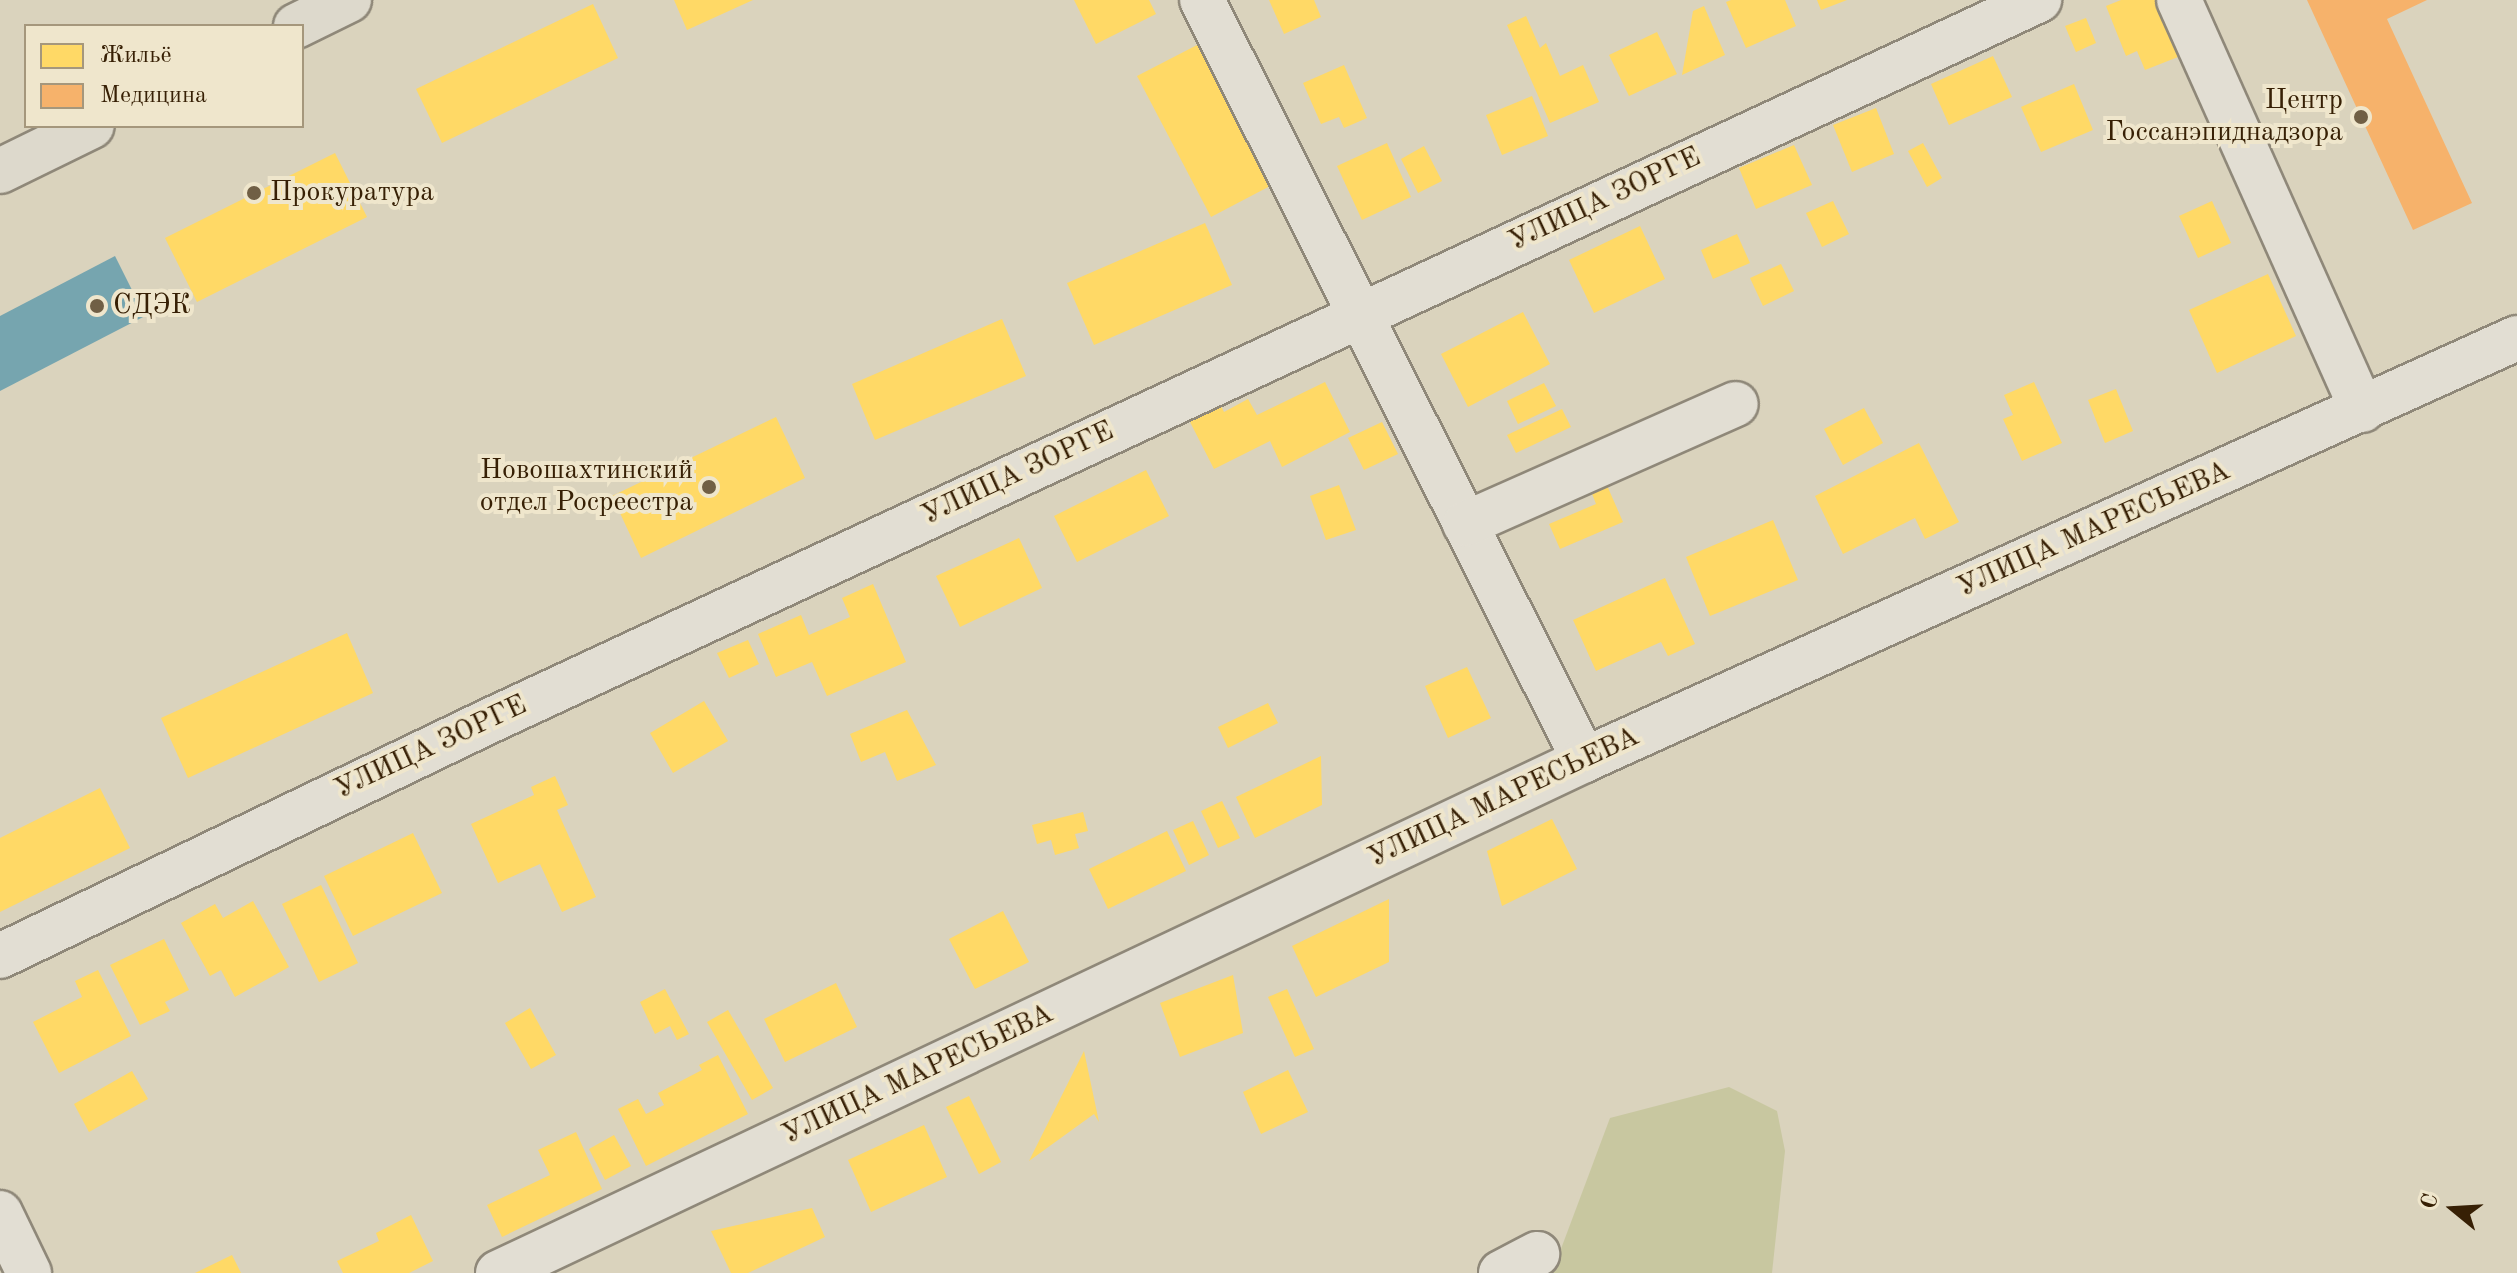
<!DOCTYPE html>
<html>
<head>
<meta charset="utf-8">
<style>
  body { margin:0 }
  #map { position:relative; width:2517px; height:1273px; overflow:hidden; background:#dad3bd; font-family:"Old Standard TT",serif }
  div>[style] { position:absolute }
  .green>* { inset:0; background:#c8c7a0 }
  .homes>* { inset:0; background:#ffd966 }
  .health>* { inset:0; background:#f6b26b }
  .public>* { inset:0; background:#76a5af }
  .roads { filter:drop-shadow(2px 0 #8f8879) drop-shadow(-2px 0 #8f8879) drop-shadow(0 2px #8f8879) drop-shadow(0 -2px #8f8879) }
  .minor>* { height:44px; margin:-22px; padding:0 22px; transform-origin:22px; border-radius:22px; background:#e2ded3 }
  .highway>* { height:44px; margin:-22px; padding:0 22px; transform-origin:22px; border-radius:22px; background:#ddd9cc }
  .dots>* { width:22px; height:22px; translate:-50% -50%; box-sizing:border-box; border:4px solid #efe6cc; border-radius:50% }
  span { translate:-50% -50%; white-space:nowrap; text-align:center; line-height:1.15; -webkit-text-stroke:8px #efe6cc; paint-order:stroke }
  .poi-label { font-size:28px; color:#372005 }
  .right { translate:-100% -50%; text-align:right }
  .left { translate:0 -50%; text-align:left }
  .street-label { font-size:28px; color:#372005 }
  .legend { position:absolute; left:24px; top:24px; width:280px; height:104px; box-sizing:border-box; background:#efe6cc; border:2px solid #a5977c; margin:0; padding:10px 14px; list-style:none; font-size:24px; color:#372005 }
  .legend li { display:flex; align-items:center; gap:16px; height:40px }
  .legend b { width:40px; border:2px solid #a5977c }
  .north { position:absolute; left:2413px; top:1169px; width:80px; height:80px; -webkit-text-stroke:6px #efe6cc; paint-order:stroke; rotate:288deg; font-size:22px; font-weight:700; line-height:32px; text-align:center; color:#372005 }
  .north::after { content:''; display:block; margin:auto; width:28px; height:36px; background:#372005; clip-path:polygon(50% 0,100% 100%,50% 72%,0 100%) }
</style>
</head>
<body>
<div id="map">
  <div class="green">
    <div style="clip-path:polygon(1729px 1087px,1777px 1111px,1785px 1151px,1772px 1273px,1552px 1273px,1610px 1118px)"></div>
  </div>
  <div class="homes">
    <div style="clip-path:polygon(674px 0,753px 0,687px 30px)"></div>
    <div style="clip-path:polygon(1074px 0,1149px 0,1156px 14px,1096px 44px)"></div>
    <div style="clip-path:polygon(1269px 0,1314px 0,1321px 17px,1284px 34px)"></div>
    <div style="clip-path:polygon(1731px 0,1785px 0,1796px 26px,1746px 48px,1726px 2px)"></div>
    <div style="clip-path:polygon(1817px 0,1847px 0,1821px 10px)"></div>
    <div style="clip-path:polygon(2121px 0,2155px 0,2178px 57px,2145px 70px,2137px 51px,2126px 56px,2106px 6px)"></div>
    <div style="clip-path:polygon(593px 4px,618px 58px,442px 143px,416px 89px)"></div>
    <div style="clip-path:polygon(1704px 6px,1725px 55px,1682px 75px,1693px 11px)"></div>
    <div style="clip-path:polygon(1526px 16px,1540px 48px,1546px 43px,1560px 76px,1583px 65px,1599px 102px,1550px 123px,1507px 25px)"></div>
    <div style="clip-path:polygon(2086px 18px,2096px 43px,2076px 52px,2065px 26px)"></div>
    <div style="clip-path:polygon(1657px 32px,1677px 74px,1629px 96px,1609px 55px)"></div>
    <div style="clip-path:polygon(1199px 44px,1272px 185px,1211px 217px,1137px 76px)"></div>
    <div style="clip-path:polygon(1993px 56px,2012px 97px,1949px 125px,1931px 84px)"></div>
    <div style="clip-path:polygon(1344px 65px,1367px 118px,1344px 128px,1339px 117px,1321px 124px,1303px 83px)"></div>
    <div style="clip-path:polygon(2074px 84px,2093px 130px,2041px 152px,2021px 107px)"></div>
    <div style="clip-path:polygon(1532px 96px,1548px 136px,1502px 155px,1486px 115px)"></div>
    <div style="clip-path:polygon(1876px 108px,1894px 154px,1852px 172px,1833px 125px)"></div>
    <div style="clip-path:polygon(1387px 143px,1411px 197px,1362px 220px,1337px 166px)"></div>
    <div style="clip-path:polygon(1923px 143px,1942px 178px,1927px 187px,1908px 151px)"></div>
    <div style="clip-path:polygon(1794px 145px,1812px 185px,1756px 209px,1739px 168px)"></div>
    <div style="clip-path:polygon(1424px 146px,1442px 181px,1418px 193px,1401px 159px)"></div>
    <div style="clip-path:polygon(335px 153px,367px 217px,197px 302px,165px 238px)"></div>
    <div style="clip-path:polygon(1833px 201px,1849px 234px,1822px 247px,1806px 213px)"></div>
    <div style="clip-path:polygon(2212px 201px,2231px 243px,2198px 258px,2179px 216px)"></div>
    <div style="clip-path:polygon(1205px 223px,1232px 285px,1094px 345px,1067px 283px)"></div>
    <div style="clip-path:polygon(1640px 226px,1665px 279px,1594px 313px,1569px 260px)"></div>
    <div style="clip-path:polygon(1737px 234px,1750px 263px,1713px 279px,1701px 250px)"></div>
    <div style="clip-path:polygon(1781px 264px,1794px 291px,1763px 306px,1750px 278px)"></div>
    <div style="clip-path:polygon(2268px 274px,2296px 336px,2217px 373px,2189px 310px)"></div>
    <div style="clip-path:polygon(1523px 312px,1550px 364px,1468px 407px,1441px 354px)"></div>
    <div style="clip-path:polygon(1002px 319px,1026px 376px,875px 440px,852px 384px)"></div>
    <div style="clip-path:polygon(1325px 382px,1350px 432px,1282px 467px,1270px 441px,1214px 469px,1189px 420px,1220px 404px,1224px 412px,1248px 399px,1257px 415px)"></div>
    <div style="clip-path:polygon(2034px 382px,2062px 443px,2022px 461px,2003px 419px,2013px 415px,2004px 395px)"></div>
    <div style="clip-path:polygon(1544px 383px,1556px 406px,1518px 424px,1507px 401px)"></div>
    <div style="clip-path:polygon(2116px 389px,2133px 431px,2105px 443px,2088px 400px)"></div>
    <div style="clip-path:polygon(1864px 408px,1883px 443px,1843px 465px,1824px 429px)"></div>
    <div style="clip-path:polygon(1562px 409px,1571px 427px,1516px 453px,1507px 435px)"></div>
    <div style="clip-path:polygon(776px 417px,805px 478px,641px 558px,612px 496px)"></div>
    <div style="clip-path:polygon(1382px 422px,1398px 454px,1364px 470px,1348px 438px)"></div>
    <div style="clip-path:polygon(1919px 443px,1959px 522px,1925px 539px,1915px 518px,1843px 554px,1815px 496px)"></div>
    <div style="clip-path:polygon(1146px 470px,1169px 516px,1077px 562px,1054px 516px)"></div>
    <div style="clip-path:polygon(1602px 474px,1623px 522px,1560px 549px,1549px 524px,1596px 504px,1587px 481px)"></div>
    <div style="clip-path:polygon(1339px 485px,1356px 530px,1326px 540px,1310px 496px)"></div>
    <div style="clip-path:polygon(1773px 520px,1798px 580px,1710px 616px,1686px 557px)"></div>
    <div style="clip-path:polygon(1019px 538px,1042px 588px,960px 627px,936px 576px)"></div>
    <div style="clip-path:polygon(1665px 578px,1695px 644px,1668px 656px,1661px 642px,1596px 671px,1573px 620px)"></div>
    <div style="clip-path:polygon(873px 584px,906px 662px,827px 696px,812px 662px,776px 677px,758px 634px,801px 615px,809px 635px,850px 617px,842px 598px)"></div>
    <div style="clip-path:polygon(347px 633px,373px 693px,188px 778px,161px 718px)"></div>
    <div style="clip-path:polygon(748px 640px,759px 664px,729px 678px,717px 653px)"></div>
    <div style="clip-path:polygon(1467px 667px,1491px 718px,1448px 738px,1425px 686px)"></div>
    <div style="clip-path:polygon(704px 701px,728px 741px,673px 773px,650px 733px)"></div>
    <div style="clip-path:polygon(1268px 703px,1278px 723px,1228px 748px,1218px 727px)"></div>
    <div style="clip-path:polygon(907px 710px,936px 765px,897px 781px,885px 752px,861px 762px,850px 734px)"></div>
    <div style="clip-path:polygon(1321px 756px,1322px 805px,1255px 838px,1236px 797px)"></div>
    <div style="clip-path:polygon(555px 776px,568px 805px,557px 810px,596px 897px,562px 912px,540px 864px,498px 883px,471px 824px,534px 795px,531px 787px)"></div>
    <div style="clip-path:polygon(100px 788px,130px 848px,0 912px,0 838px)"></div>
    <div style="clip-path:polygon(1222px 801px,1240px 838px,1218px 848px,1201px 811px)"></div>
    <div style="clip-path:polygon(1083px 812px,1088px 831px,1075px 834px,1079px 848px,1055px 855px,1051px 840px,1037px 844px,1032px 825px)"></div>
    <div style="clip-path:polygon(1552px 819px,1577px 869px,1502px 906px,1487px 851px)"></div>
    <div style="clip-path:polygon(1193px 821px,1209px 855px,1189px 865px,1173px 830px)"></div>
    <div style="clip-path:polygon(1167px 831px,1186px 871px,1108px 909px,1089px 869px)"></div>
    <div style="clip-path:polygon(413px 833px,442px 893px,353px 936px,324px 876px)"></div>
    <div style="clip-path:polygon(321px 885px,358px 963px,319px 982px,282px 904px)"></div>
    <div style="clip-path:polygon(1389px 899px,1389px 962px,1316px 997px,1292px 946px)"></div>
    <div style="clip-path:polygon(253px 901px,289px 967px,235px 997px,221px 970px,210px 976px,181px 923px,215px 904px,223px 918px)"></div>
    <div style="clip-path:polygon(1003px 911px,1029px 962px,975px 989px,949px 939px)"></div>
    <div style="clip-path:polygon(164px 939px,189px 990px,165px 1002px,170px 1011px,140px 1025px,110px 965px)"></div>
    <div style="clip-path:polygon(98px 970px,131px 1036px,59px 1073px,33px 1022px,82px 997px,75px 981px)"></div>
    <div style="clip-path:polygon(1233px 975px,1243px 1033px,1180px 1057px,1160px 1003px)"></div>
    <div style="clip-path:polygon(836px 983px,857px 1027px,785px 1062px,764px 1019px)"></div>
    <div style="clip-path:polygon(665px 989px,689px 1034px,677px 1040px,670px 1026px,655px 1034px,640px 1002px)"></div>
    <div style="clip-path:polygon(1287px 989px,1314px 1049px,1295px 1057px,1268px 997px)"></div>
    <div style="clip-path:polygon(530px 1008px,556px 1055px,531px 1069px,505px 1023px)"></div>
    <div style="clip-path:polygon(728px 1010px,773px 1088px,752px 1100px,707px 1022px)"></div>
    <div style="clip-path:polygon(1084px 1051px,1099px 1122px,1094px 1114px,1029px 1161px)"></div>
    <div style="clip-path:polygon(718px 1055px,748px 1114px,646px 1166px,618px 1109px,638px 1099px,646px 1114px,664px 1105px,658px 1093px,702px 1070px,699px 1065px)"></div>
    <div style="clip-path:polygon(1288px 1070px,1308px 1112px,1261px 1134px,1243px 1092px)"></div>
    <div style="clip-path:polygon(132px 1071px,148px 1099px,89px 1132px,74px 1104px)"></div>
    <div style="clip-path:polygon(969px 1096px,1001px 1162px,979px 1174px,946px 1107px)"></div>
    <div style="clip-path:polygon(924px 1125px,947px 1177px,871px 1212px,848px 1160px)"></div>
    <div style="clip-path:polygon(576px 1132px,602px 1189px,502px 1237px,487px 1205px,550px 1175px,538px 1150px)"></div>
    <div style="clip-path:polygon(614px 1135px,631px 1166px,605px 1180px,589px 1149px)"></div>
    <div style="clip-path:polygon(812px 1208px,825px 1237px,748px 1273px,731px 1273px,711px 1231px)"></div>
    <div style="clip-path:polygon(411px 1215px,433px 1261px,409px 1273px,343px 1273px,337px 1261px,379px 1241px,376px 1233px)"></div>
    <div style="clip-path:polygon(232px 1255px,241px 1273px,195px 1273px)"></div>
  </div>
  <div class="health">
    <div style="clip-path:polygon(2307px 0,2427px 0,2387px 19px,2472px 203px,2413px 230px)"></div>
  </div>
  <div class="public">
    <div style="clip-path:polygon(115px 256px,145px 316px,0 391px,0 316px)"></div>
  </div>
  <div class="roads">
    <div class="minor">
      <div style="left:1202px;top:0;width:851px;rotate:63.31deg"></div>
      <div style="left:2179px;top:0;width:449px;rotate:65.9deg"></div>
      <div style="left:1465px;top:524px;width:296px;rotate:-23.9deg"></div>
      <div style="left:0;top:956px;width:540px;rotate:-25.66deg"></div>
      <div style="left:487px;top:722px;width:1712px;rotate:-24.95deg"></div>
      <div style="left:0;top:1213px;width:67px;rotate:64.2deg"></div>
      <div style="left:498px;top:1273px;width:1201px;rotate:-25.28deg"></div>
      <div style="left:1584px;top:760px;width:1024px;rotate:-24.34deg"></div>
      <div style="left:1501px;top:1273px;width:41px;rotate:-27.8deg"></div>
    </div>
    <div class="highway">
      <div style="left:296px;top:26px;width:59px;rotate:-26.1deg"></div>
      <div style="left:0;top:171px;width:102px;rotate:-26.1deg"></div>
    </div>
  </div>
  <div class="dots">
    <div style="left:2361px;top:117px;background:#705f45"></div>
    <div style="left:254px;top:193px;background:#705f45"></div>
    <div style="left:97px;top:306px;background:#705f45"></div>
    <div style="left:709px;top:487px;background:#705f45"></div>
  </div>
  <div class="poi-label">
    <span class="right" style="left:2343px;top:117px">Центр<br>Госсанэпиднадзора</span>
    <span class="left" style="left:270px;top:193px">Прокуратура</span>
    <span class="left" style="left:113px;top:306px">СДЭК</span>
    <span class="right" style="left:693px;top:487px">Новошахтинский<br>отдел Росреестра</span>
  </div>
  <div class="street-label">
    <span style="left:1605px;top:200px;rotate:-25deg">УЛИЦА ЗОРГЕ</span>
    <span style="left:1018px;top:474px;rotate:-25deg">УЛИЦА ЗОРГЕ</span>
    <span style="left:2094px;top:530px;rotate:-24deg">УЛИЦА МАРЕСЬЕВА</span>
    <span style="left:431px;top:748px;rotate:-25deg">УЛИЦА ЗОРГЕ</span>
    <span style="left:1504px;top:798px;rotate:-25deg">УЛИЦА МАРЕСЬЕВА</span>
    <span style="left:918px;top:1075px;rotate:-25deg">УЛИЦА МАРЕСЬЕВА</span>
  </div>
  <ul class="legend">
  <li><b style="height:22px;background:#ffd966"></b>Жильё</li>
  <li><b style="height:22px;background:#f6b26b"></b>Медицина</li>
  </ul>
  <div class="north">С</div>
</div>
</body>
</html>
